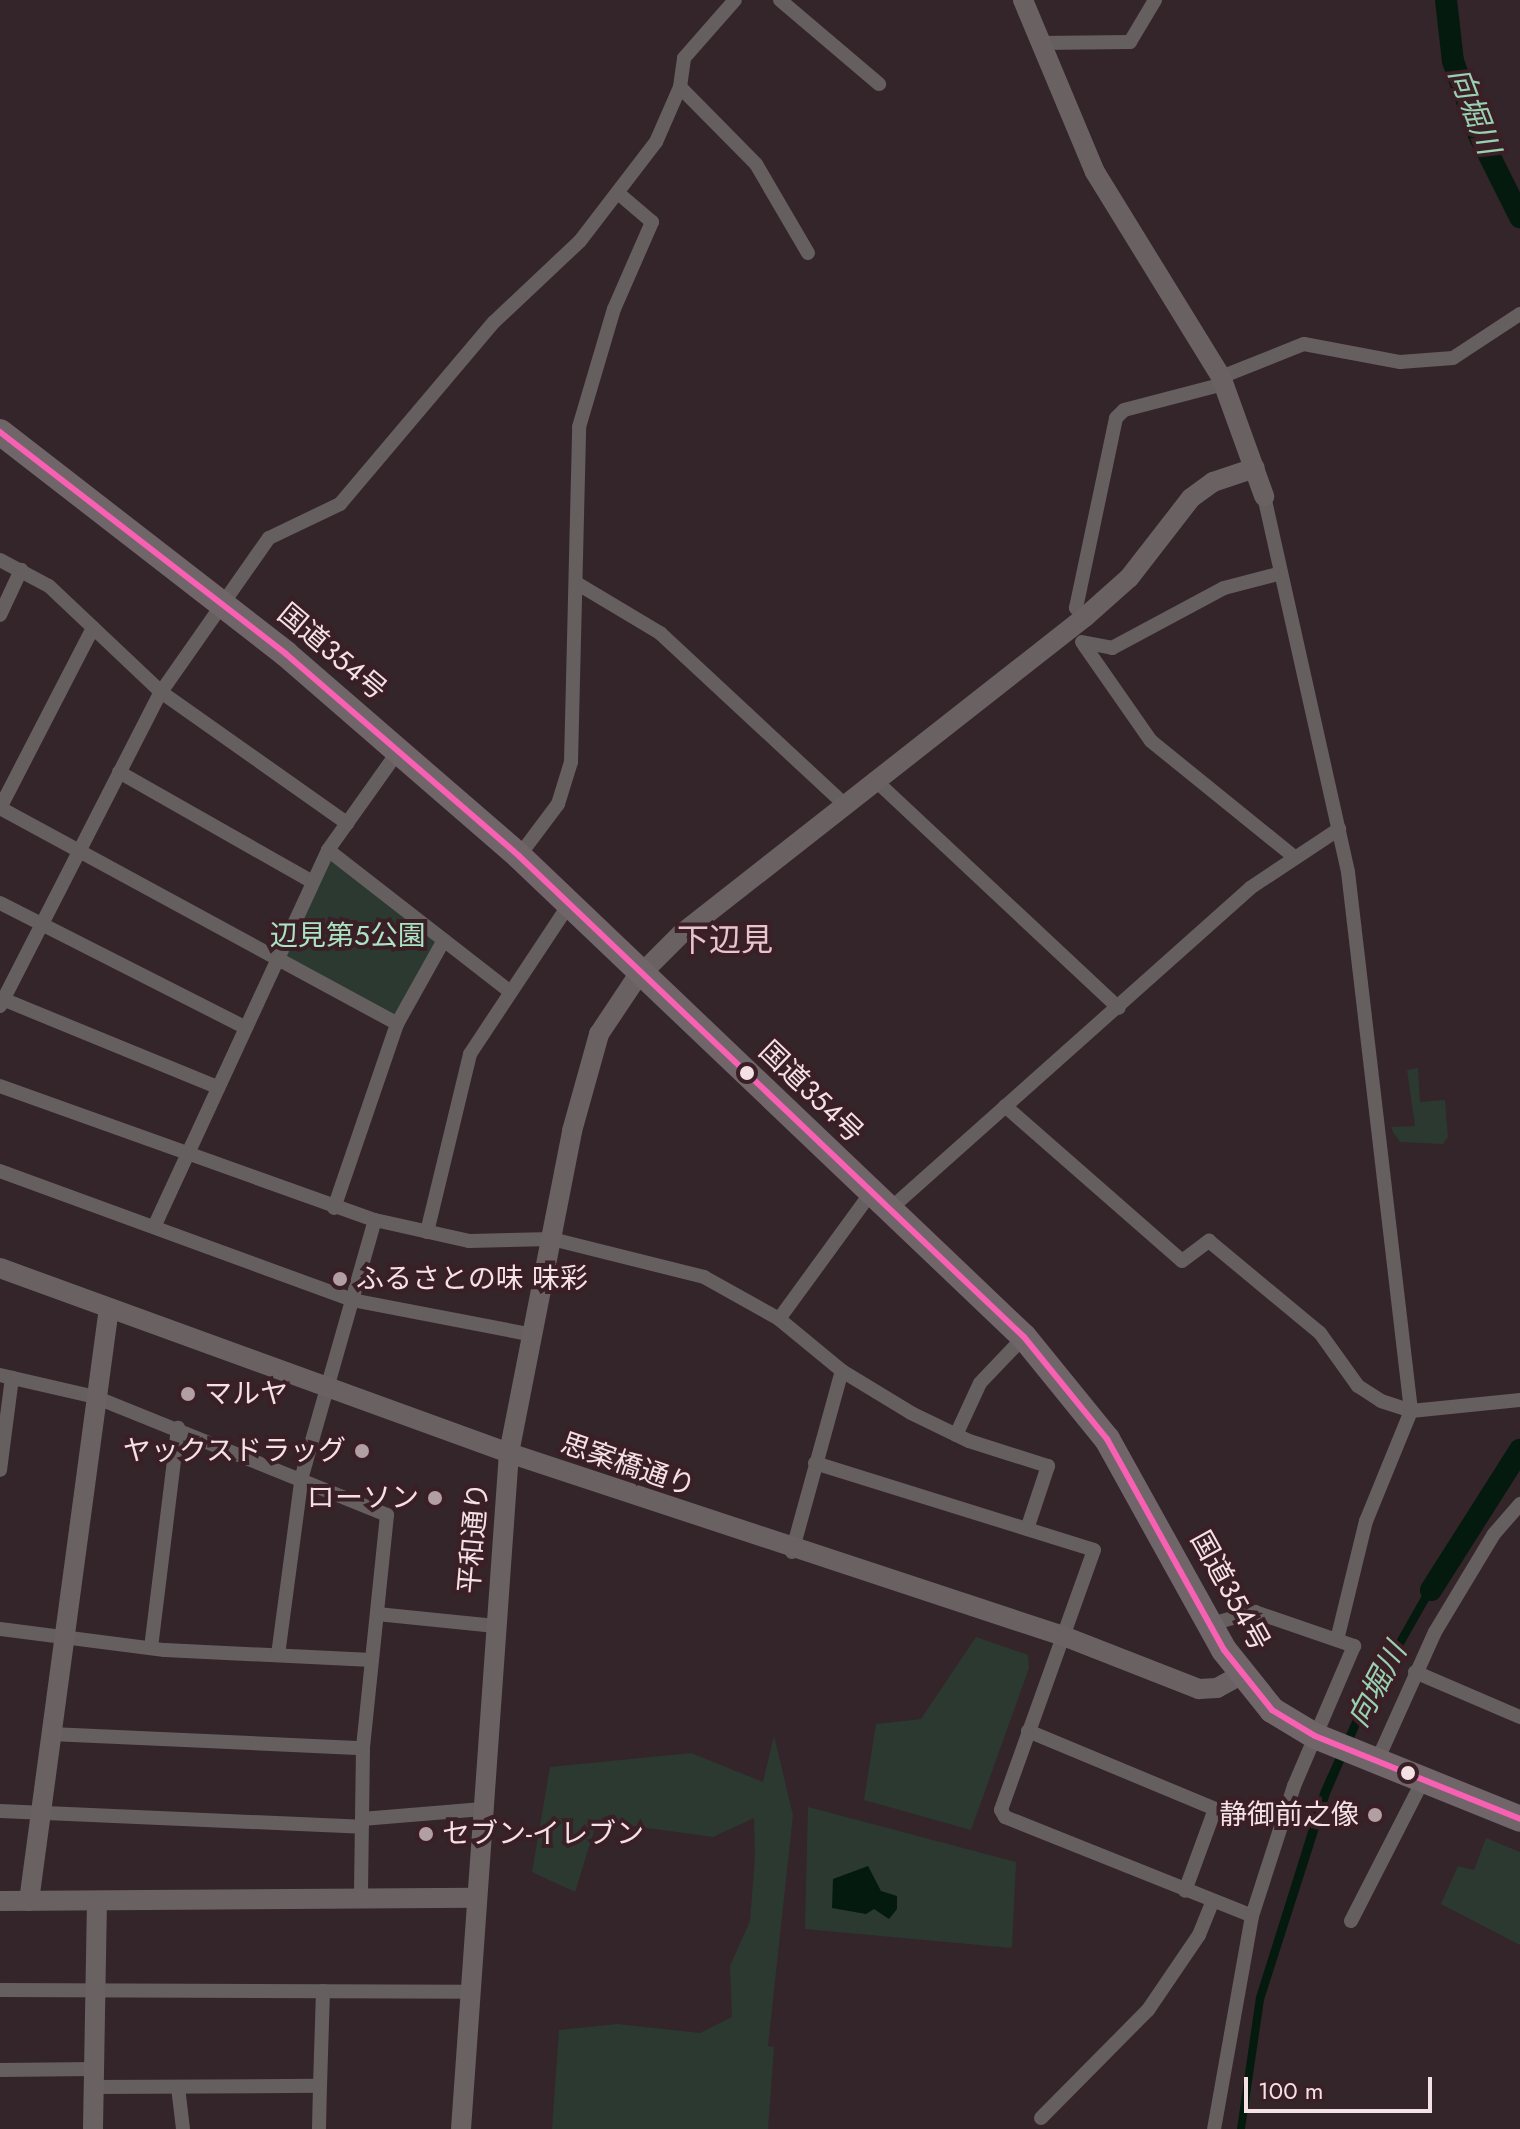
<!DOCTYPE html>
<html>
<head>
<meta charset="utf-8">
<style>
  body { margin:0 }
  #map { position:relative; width:1520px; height:2129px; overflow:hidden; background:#34252a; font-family:Jost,"Noto Sans JP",sans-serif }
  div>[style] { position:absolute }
  .green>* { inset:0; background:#2b3931 }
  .water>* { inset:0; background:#051a0e }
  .river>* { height:22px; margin:-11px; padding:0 11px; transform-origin:11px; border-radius:11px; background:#051a0e }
  .street>* { height:14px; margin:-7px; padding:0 7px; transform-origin:7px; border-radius:7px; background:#655f60 }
  .secondary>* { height:20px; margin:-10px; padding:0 10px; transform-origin:10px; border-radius:10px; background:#6a6163 }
  .highway>* { height:26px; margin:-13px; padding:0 13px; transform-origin:13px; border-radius:13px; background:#706568 }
  .bus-1>* { height:6px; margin:-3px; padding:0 3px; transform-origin:3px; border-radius:3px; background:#f860b3 }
  .dots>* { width:22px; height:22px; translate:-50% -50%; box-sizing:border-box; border:4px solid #3a1f27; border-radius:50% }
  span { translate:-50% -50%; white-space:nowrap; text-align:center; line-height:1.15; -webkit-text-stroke:8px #3a1f27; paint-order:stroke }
  .street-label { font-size:28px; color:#f4e1e6 }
  .park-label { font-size:28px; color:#aae4c2 }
  .poi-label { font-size:28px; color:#f4e1e6 }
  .left { translate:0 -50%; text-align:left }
  .right { translate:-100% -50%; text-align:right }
  .water-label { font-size:30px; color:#97d1af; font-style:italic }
  .quarter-label { font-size:32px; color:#e8c4cd }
  .scale { position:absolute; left:1244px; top:2077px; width:188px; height:36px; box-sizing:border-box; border:4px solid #f4e1e6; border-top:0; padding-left:10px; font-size:24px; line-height:28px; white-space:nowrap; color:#f4e1e6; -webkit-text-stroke:6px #3a1f27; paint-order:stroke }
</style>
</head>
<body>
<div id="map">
  <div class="green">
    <div style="clip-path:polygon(328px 850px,444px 940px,397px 1024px,276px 960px)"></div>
    <div style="clip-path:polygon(1418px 1068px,1420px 1102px,1445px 1100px,1448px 1137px,1443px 1144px,1400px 1142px,1393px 1132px,1391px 1127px,1415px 1126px,1407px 1070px)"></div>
    <div style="clip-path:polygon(976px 1637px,1028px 1655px,1029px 1668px,971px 1830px,864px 1800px,876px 1724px,921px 1719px)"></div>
    <div style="clip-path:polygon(774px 1736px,793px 1815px,768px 2046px,774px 2047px,768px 2129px,552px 2129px,559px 2030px,617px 2024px,700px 2033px,732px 2017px,730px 1966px,750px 1921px,755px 1857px,754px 1818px,713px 1837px,597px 1821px,575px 1892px,532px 1872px,550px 1767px,691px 1753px,763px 1782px)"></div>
    <div style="clip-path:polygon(808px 1807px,1016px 1862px,1012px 1948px,805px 1929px)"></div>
    <div style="clip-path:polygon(1486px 1838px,1520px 1852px,1520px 1945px,1441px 1904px,1458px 1866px,1474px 1870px)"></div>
  </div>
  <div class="water">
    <div style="clip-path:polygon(1441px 1562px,1448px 1567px,1365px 1713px,1330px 1794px,1264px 2000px,1245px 2129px,1237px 2129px,1256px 1997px,1321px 1790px,1358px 1708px)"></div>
    <div style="clip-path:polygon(868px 1866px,881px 1891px,897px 1896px,897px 1909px,889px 1919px,874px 1909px,866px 1914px,832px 1908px,833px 1879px)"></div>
  </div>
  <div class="river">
    <div style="left:1446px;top:0;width:61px;rotate:83.5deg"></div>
    <div style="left:1453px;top:61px;width:78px;rotate:70.6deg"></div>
    <div style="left:1479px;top:135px;width:92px;rotate:63.4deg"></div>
    <div style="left:1431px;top:1590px;width:166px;rotate:-57.6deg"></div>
  </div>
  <div class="street">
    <div style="left:780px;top:0;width:130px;rotate:40.3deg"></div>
    <div style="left:1041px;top:43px;width:89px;rotate:-0.6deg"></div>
    <div style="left:1130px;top:42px;width:49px;rotate:-59.2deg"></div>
    <div style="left:680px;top:87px;width:108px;rotate:45.4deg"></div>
    <div style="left:756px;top:164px;width:103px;rotate:59.7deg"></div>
    <div style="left:1221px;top:377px;width:89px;rotate:-21.7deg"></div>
    <div style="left:1304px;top:344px;width:98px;rotate:10.6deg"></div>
    <div style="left:1400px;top:362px;width:53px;rotate:-4.3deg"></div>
    <div style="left:1453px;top:358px;width:80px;rotate:-33.3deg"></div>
    <div style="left:1264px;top:496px;width:385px;rotate:77.4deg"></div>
    <div style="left:1348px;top:872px;width:543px;rotate:83.33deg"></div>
    <div style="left:1411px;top:1411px;width:119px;rotate:112.2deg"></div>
    <div style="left:1366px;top:1521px;width:122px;rotate:103.7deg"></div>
    <div style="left:0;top:560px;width:55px;rotate:28deg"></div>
    <div style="left:49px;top:586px;width:154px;rotate:43.4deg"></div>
    <div style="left:161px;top:692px;width:228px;rotate:35.2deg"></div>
    <div style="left:578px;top:584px;width:96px;rotate:30.9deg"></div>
    <div style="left:660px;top:633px;width:250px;rotate:42.9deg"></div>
    <div style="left:0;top:615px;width:50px;rotate:-65deg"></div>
    <div style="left:1085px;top:617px;width:13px;rotate:-135deg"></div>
    <div style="left:1076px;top:608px;width:194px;rotate:-78.1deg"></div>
    <div style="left:1116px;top:418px;width:11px;rotate:-45deg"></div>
    <div style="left:1124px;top:410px;width:103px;rotate:-14.6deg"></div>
    <div style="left:1082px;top:642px;width:31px;rotate:11deg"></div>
    <div style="left:1112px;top:648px;width:127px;rotate:-28.2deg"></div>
    <div style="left:1224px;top:588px;width:56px;rotate:-14.5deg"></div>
    <div style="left:1084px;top:645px;width:117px;rotate:55.1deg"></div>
    <div style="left:1151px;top:741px;width:181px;rotate:39deg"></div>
    <div style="left:119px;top:772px;width:223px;rotate:29.6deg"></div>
    <div style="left:874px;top:779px;width:335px;rotate:43.1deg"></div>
    <div style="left:0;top:808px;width:452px;rotate:28.5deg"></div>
    <div style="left:0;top:808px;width:203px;rotate:-62.7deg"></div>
    <div style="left:328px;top:850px;width:228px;rotate:37.9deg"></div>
    <div style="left:519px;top:856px;width:65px;rotate:-53.1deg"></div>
    <div style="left:558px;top:804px;width:44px;rotate:-72.8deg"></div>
    <div style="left:571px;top:762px;width:335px;rotate:-88.6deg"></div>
    <div style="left:579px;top:427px;width:123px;rotate:-73.5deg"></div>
    <div style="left:614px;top:309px;width:95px;rotate:-66.4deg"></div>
    <div style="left:652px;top:222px;width:45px;rotate:-139.5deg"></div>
    <div style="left:0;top:903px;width:274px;rotate:26.9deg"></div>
    <div style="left:0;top:998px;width:232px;rotate:22.3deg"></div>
    <div style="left:0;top:1006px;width:353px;rotate:-62.9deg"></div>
    <div style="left:161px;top:692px;width:188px;rotate:-55deg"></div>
    <div style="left:269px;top:538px;width:79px;rotate:-25.6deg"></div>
    <div style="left:340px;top:504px;width:238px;rotate:-49.8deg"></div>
    <div style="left:494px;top:322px;width:118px;rotate:-43.3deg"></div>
    <div style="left:580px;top:241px;width:125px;rotate:-52.5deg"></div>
    <div style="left:656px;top:142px;width:60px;rotate:-66.4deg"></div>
    <div style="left:680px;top:87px;width:29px;rotate:-82deg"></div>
    <div style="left:684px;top:58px;width:77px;rotate:-48.7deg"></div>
    <div style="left:0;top:1086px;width:398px;rotate:19.7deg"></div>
    <div style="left:375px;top:1220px;width:96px;rotate:12.6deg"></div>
    <div style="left:469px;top:1241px;width:83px;rotate:-1.4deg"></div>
    <div style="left:552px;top:1239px;width:157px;rotate:14deg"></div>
    <div style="left:704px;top:1277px;width:86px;rotate:29.2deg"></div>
    <div style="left:779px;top:1319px;width:82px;rotate:39.5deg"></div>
    <div style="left:842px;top:1371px;width:81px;rotate:31.3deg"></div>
    <div style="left:911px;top:1413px;width:64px;rotate:25.8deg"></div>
    <div style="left:969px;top:1441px;width:83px;rotate:17.6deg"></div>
    <div style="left:1048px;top:1466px;width:66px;rotate:108.4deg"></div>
    <div style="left:1005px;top:1106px;width:235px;rotate:41.2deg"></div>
    <div style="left:1182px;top:1261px;width:34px;rotate:-37deg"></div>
    <div style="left:1209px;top:1241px;width:144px;rotate:39.7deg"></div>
    <div style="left:1320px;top:1333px;width:65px;rotate:54.4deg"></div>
    <div style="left:1358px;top:1386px;width:27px;rotate:33deg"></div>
    <div style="left:1381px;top:1401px;width:32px;rotate:18deg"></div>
    <div style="left:1411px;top:1411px;width:110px;rotate:-5.8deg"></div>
    <div style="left:0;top:1171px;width:375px;rotate:20.1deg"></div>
    <div style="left:352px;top:1300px;width:184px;rotate:10.9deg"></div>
    <div style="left:334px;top:1208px;width:194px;rotate:-71.1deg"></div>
    <div style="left:397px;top:1024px;width:96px;rotate:-60.8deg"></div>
    <div style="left:889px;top:1210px;width:484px;rotate:-41.7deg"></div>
    <div style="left:1250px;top:888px;width:107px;rotate:-33.5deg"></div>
    <div style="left:154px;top:1227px;width:415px;rotate:-65.2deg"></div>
    <div style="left:328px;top:850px;width:123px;rotate:-54.6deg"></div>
    <div style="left:427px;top:1232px;width:183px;rotate:-76.4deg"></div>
    <div style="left:470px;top:1054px;width:181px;rotate:-56.5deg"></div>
    <div style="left:779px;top:1319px;width:156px;rotate:-53.9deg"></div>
    <div style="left:0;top:1375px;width:98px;rotate:13deg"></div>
    <div style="left:95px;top:1397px;width:315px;rotate:22deg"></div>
    <div style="left:387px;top:1515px;width:234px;rotate:95.9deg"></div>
    <div style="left:363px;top:1748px;width:151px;rotate:90.8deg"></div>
    <div style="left:956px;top:1435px;width:57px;rotate:-65.2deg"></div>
    <div style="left:980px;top:1383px;width:64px;rotate:-46.3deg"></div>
    <div style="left:815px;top:1463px;width:292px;rotate:17.3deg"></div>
    <div style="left:1094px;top:1550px;width:276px;rotate:109.7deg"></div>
    <div style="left:1001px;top:1810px;width:8px;rotate:60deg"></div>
    <div style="left:1005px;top:1817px;width:266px;rotate:21.8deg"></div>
    <div style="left:0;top:1470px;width:93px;rotate:-82.6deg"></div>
    <div style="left:792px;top:1552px;width:188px;rotate:-74.6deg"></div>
    <div style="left:377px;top:1614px;width:119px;rotate:5.8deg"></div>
    <div style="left:1211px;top:1624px;width:46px;rotate:-15.3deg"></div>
    <div style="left:1255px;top:1612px;width:105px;rotate:19deg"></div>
    <div style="left:1354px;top:1646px;width:152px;rotate:113.2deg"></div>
    <div style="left:1294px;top:1786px;width:137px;rotate:107.9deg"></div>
    <div style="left:1252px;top:1916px;width:216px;rotate:100.1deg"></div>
    <div style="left:0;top:1629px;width:166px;rotate:7.3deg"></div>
    <div style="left:165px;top:1650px;width:207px;rotate:2.8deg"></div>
    <div style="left:151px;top:1648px;width:222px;rotate:-83deg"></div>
    <div style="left:278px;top:1655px;width:181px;rotate:-82.4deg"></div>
    <div style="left:302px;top:1476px;width:266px;rotate:-74.1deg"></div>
    <div style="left:1415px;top:1672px;width:114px;rotate:23.2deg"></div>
    <div style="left:1028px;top:1731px;width:203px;rotate:22.6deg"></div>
    <div style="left:1215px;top:1809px;width:87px;rotate:110.1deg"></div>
    <div style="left:51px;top:1734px;width:312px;rotate:2.6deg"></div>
    <div style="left:1377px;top:1761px;width:141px;rotate:-65.8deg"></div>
    <div style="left:1435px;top:1632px;width:114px;rotate:-59deg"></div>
    <div style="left:1494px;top:1534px;width:40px;rotate:-49deg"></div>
    <div style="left:0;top:1811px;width:362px;rotate:2.5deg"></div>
    <div style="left:362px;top:1819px;width:121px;rotate:-4.7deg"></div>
    <div style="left:1351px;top:1921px;width:158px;rotate:-62.9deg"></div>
    <div style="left:0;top:1990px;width:470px;rotate:0.2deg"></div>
    <div style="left:0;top:2070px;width:94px;rotate:-0.6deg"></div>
    <div style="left:94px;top:2087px;width:226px;rotate:-0.3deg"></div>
    <div style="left:320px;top:2086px;width:95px;rotate:-88.2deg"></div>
    <div style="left:178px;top:2087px;width:42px;rotate:83.2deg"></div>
    <div style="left:1041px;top:2118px;width:152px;rotate:-45.3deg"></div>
    <div style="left:1148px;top:2010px;width:91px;rotate:-55.8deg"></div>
    <div style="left:1199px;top:1935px;width:37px;rotate:-68deg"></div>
    <div style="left:319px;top:2129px;width:43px;rotate:-88.7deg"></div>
  </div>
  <div class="secondary">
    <div style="left:1023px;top:0;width:186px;rotate:67.3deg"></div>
    <div style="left:1095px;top:172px;width:241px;rotate:58.4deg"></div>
    <div style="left:1221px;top:377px;width:127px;rotate:70.1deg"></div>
    <div style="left:0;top:1268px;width:542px;rotate:19.97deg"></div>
    <div style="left:509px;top:1453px;width:587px;rotate:18.28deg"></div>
    <div style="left:1066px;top:1637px;width:143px;rotate:21.4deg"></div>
    <div style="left:1199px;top:1689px;width:18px;rotate:-3deg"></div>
    <div style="left:1217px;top:1688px;width:26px;rotate:-29deg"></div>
    <div style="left:0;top:1901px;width:476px;rotate:-0.4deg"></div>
    <div style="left:29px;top:1901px;width:598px;rotate:-82.32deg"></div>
    <div style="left:93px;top:2129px;width:227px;rotate:-89deg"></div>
    <div style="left:461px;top:2129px;width:678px;rotate:-85.94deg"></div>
    <div style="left:509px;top:1453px;width:328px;rotate:-78.9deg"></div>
    <div style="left:572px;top:1131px;width:101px;rotate:-74.4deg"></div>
    <div style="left:599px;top:1034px;width:65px;rotate:-56.3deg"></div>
    <div style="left:635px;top:980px;width:65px;rotate:-45deg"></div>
    <div style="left:681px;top:934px;width:514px;rotate:-38.12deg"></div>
    <div style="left:1085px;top:617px;width:59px;rotate:-41.6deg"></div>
    <div style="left:1129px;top:578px;width:101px;rotate:-52.2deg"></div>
    <div style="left:1191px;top:498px;width:27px;rotate:-36deg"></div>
    <div style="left:1213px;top:482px;width:44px;rotate:-18.4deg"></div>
  </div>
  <div class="highway">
    <div style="left:0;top:432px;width:362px;rotate:37.8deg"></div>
    <div style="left:286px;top:654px;width:308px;rotate:40.9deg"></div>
    <div style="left:519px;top:856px;width:697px;rotate:43.61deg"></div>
    <div style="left:1024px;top:1337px;width:132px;rotate:50.9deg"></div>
    <div style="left:1107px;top:1439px;width:241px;rotate:61deg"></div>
    <div style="left:1224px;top:1650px;width:77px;rotate:51.3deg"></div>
    <div style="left:1272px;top:1710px;width:50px;rotate:31.2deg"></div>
    <div style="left:1315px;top:1736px;width:221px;rotate:22deg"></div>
  </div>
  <div class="bus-1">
    <div style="left:0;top:432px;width:362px;rotate:37.8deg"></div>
    <div style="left:286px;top:654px;width:308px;rotate:40.9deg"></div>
    <div style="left:519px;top:856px;width:697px;rotate:43.61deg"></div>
    <div style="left:1024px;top:1337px;width:132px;rotate:50.9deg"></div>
    <div style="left:1107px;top:1439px;width:241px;rotate:61deg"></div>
    <div style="left:1224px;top:1650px;width:77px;rotate:51.3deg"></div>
    <div style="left:1272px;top:1710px;width:50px;rotate:31.2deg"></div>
    <div style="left:1315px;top:1736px;width:221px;rotate:22deg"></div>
  </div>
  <div class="dots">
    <div style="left:747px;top:1073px;background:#f4e1e6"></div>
    <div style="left:340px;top:1279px;background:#b19fa4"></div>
    <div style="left:188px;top:1394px;background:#b19fa4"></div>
    <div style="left:362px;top:1451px;background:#b19fa4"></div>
    <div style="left:435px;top:1498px;background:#b19fa4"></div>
    <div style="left:1408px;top:1773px;background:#f4e1e6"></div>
    <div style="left:1375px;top:1815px;background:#b19fa4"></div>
    <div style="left:426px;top:1834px;background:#b19fa4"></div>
  </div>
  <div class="street-label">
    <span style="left:332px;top:652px;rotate:40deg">国道354号</span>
    <span style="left:811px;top:1092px;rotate:44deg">国道354号</span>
    <span style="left:628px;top:1465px;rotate:19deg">思案橋通り</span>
    <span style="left:474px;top:1538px;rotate:-85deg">平和通り</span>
    <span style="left:1230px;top:1591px;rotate:61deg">国道354号</span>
  </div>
  <div class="park-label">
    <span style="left:348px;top:936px">辺見第5公園</span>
  </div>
  <div class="poi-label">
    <span class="left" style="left:356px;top:1279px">ふるさとの味 味彩</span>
    <span class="left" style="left:204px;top:1394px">マルヤ</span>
    <span class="right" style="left:346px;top:1451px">ヤックスドラッグ</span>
    <span class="right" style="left:419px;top:1498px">ローソン</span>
    <span class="right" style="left:1359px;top:1815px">静御前之像</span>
    <span class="left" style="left:442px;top:1834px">セブン-イレブン</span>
  </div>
  <div class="water-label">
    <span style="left:1474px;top:111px;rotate:69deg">向堀川</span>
    <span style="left:1377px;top:1685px;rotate:-62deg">向堀川</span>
  </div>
  <div class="quarter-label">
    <span style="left:725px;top:940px">下辺見</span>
  </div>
  <div class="scale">100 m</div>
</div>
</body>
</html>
